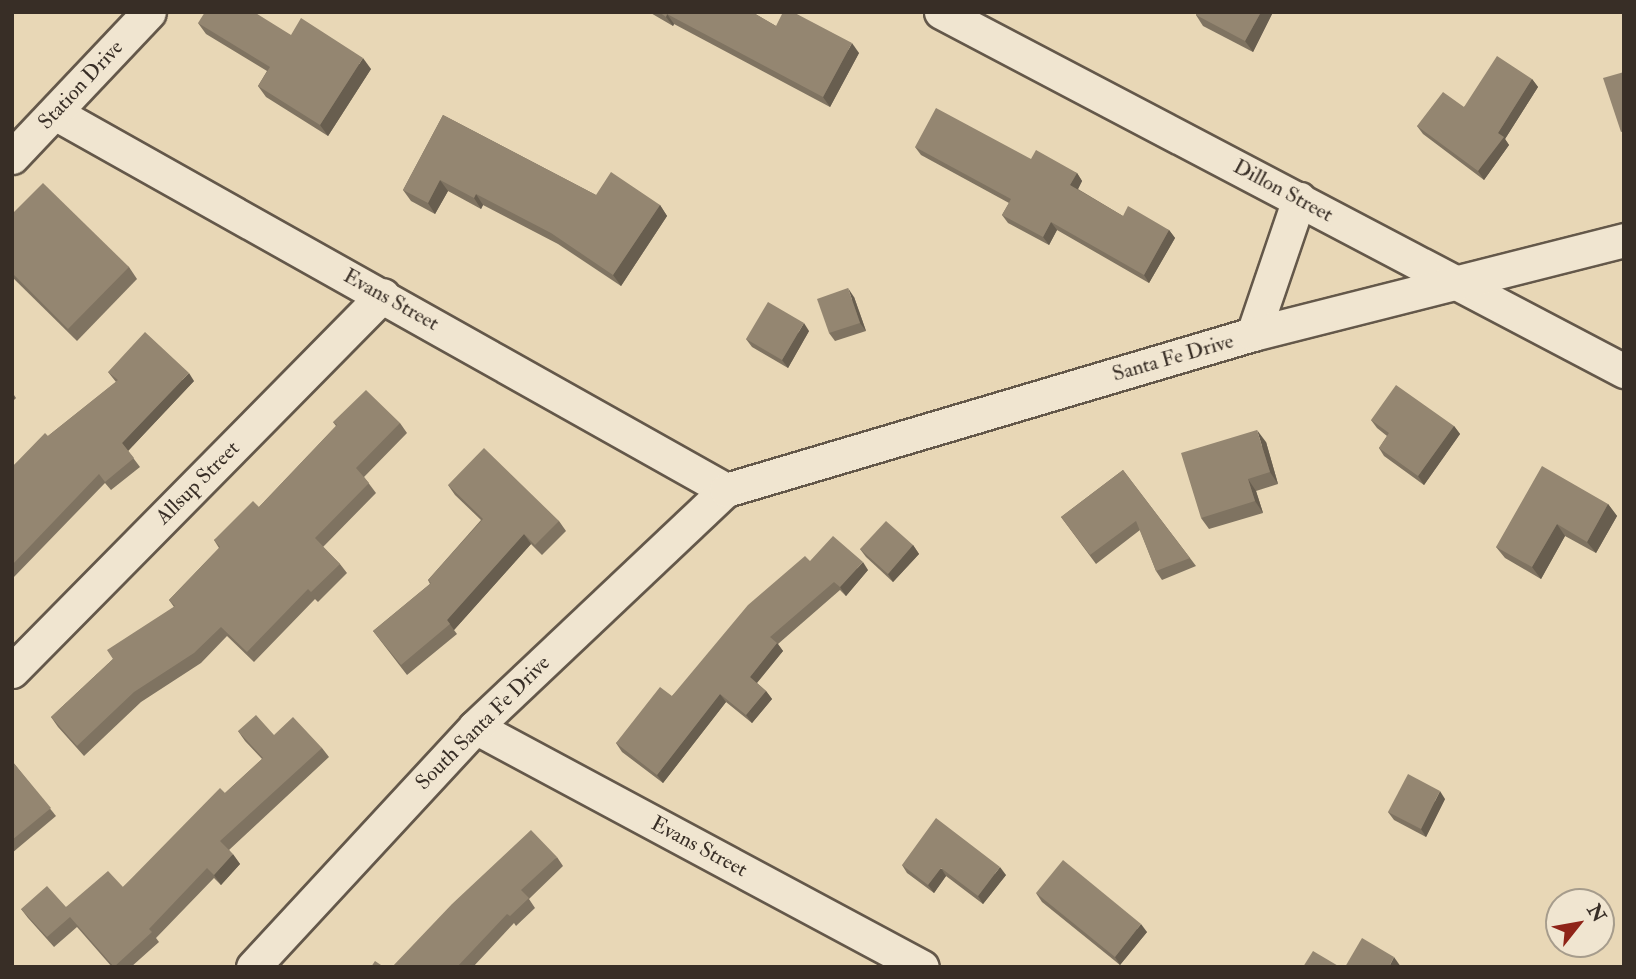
<!DOCTYPE html>
<html>
<head>
<meta charset="utf-8">
<style>
  body { margin:0 }
  #map { position:relative; width:1636px; height:979px; overflow:hidden; background:#e8d7b6; font-family:"IM FELL Double Pica",serif }
  div>[style] { position:absolute }
  .roads { filter:drop-shadow(2px 0 #64584a) drop-shadow(-2px 0 #64584a) drop-shadow(0 2px #64584a) drop-shadow(0 -2px #64584a) }
  .street>* { height:33px; margin:-16.5px; padding:0 16.5px; transform-origin:16.5px; border-radius:16.5px; background:#f0e5d0 }
  .wall>* { inset:0; background:#7f7361 }
  .shaded-wall>* { inset:0; background:#685e4f }
  .building>* { inset:0; background:#948671 }
  span { translate:-50% -50%; white-space:nowrap; text-align:center; line-height:1.15; -webkit-text-stroke:6px #f0e5d0; paint-order:stroke }
  .street-label { font-size:21px; color:#382e26 }
  .frame { position:absolute; inset:0; border:14px solid #382e26; pointer-events:none }
  .north { position:absolute; left:1545px; top:888px; width:70px; height:70px; box-sizing:border-box; background:#f0e5d0; border:2px solid #a69c8c; border-radius:50%; rotate:59deg; font-size:19px; font-weight:700; line-height:28px; text-align:center; color:#382e26 }
  .north::after { content:''; display:block; margin:auto; width:24px; height:32px; background:#8f2418; clip-path:polygon(50% 0,100% 100%,50% 72%,0 100%) }
</style>
</head>
<body>
<div id="map">
  <div class="roads">
    <div class="street">
      <div style="left:941px;top:12px;width:772px;rotate:27.73deg"></div>
      <div style="left:55px;top:113px;width:770px;rotate:29.33deg"></div>
      <div style="left:12px;top:157px;width:199px;rotate:-46.6deg"></div>
      <div style="left:1253px;top:334px;width:143px;rotate:-71.2deg"></div>
      <div style="left:12px;top:671px;width:528px;rotate:-45.38deg"></div>
      <div style="left:475px;top:727px;width:507px;rotate:28.23deg"></div>
      <div style="left:253px;top:967px;width:327px;rotate:-47.2deg"></div>
      <div style="left:475px;top:727px;width:345px;rotate:-43.4deg"></div>
      <div style="left:726px;top:490px;width:550px;rotate:-16.49deg"></div>
      <div style="left:1253px;top:334px;width:383px;rotate:-14.2deg"></div>
    </div>
  </div>
  <div class="wall">
    <div style="clip-path:polygon(649px 12px,752px 12px,776px 26px,859px 53px,830px 107px,674px 24px,673px 26px)"></div>
    <div style="clip-path:polygon(1197px 12px,1273px 12px,1253px 52px,1203px 26px,1196px 15px)"></div>
    <div style="clip-path:polygon(198px 23px,291px 35px,371px 69px,328px 136px,266px 97px,258px 86px,267px 71px,206px 34px)"></div>
    <div style="clip-path:polygon(1532px 79px,1538px 87px,1505px 139px,1509px 145px,1484px 180px,1423px 134px,1417px 126px)"></div>
    <div style="clip-path:polygon(443px 115px,596px 195px,660px 205px,667px 216px,621px 286px,558px 244px,483px 205px,481px 209px,448px 191px,435px 214px,411px 201px,403px 190px)"></div>
    <div style="clip-path:polygon(915px 147px,1031px 159px,1077px 173px,1082px 181px,1078px 189px,1123px 216px,1169px 230px,1175px 238px,1149px 283px,1057px 230px,1049px 245px,1008px 223px,1002px 215px,1009px 203px,921px 155px)"></div>
    <div style="clip-path:polygon(12px 214px,129px 267px,137px 279px,77px 341px,12px 277px)"></div>
    <div style="clip-path:polygon(854px 297px,866px 331px,835px 341px,829px 333px)"></div>
    <div style="clip-path:polygon(809px 331px,788px 368px,752px 347px,746px 339px)"></div>
    <div style="clip-path:polygon(108px 372px,194px 381px,128px 451px,140px 467px,111px 490px,105px 483px,12px 579px,12px 467px,48px 436px,116px 382px)"></div>
    <div style="clip-path:polygon(12px 392px,16px 398px,12px 402px)"></div>
    <div style="clip-path:polygon(1371px 420px,1454px 426px,1460px 434px,1424px 485px,1384px 456px,1379px 448px,1387px 436px,1377px 428px)"></div>
    <div style="clip-path:polygon(333px 422px,400px 423px,407px 433px,364px 477px,376px 493px,323px 547px,340px 564px,347px 573px,318px 602px,315px 599px,254px 662px,227px 636px,201px 663px,141px 702px,84px 756px,58px 727px,51px 717px,113px 659px,174px 607px,169px 600px,219px 548px,214px 540px,259px 507px,336px 426px)"></div>
    <div style="clip-path:polygon(1266px 442px,1278px 484px,1256px 491px,1263px 513px,1209px 529px,1201px 518px)"></div>
    <div style="clip-path:polygon(1123px 470px,1190px 558px,1196px 566px,1162px 580px,1156px 571px,1140px 530px,1096px 564px,1061px 517px)"></div>
    <div style="clip-path:polygon(448px 485px,559px 521px,566px 531px,542px 555px,531px 544px,454px 630px,457px 634px,407px 675px,373px 631px,430px 584px,428px 580px,481px 520px,455px 495px)"></div>
    <div style="clip-path:polygon(1608px 504px,1617px 516px,1596px 553px,1565px 536px,1541px 579px,1505px 558px,1496px 547px)"></div>
    <div style="clip-path:polygon(913px 545px,919px 554px,893px 582px,866px 557px,860px 549px)"></div>
    <div style="clip-path:polygon(810px 561px,868px 570px,846px 596px,840px 590px,778px 644px,783px 651px,757px 683px,766px 691px,772px 699px,752px 723px,726px 702px,663px 783px,622px 752px,616px 743px,672px 696px)"></div>
    <div style="clip-path:polygon(238px 731px,274px 735px,322px 748px,329px 757px,229px 850px,240px 864px,221px 885px,214px 878px,156px 938px,159px 942px,131px 967px,112px 967px,77px 927px,54px 947px,28px 918px,21px 909px,66px 907px,123px 887px,262px 759px,245px 741px)"></div>
    <div style="clip-path:polygon(12px 761px,56px 816px,12px 853px)"></div>
    <div style="clip-path:polygon(1445px 799px,1426px 837px,1394px 820px,1388px 812px)"></div>
    <div style="clip-path:polygon(557px 857px,563px 866px,529px 899px,535px 908px,516px 926px,514px 923px,473px 967px,392px 967px)"></div>
    <div style="clip-path:polygon(902px 865px,1006px 875px,983px 904px,946px 876px,934px 893px,907px 873px)"></div>
    <div style="clip-path:polygon(1036px 893px,1147px 932px,1120px 965px,1042px 902px)"></div>
  </div>
  <div class="shaded-wall">
    <div style="clip-path:polygon(1261px 12px,1273px 12px,1253px 52px,1245px 41px)"></div>
    <div style="clip-path:polygon(667px 14px,674px 24px,673px 26px,666px 17px)"></div>
    <div style="clip-path:polygon(852px 43px,859px 53px,830px 107px,823px 97px)"></div>
    <div style="clip-path:polygon(363px 58px,371px 69px,328px 136px,320px 125px)"></div>
    <div style="clip-path:polygon(1532px 79px,1538px 87px,1505px 139px,1509px 145px,1484px 180px,1478px 171px,1498px 133px)"></div>
    <div style="clip-path:polygon(1077px 173px,1082px 181px,1076px 193px,1070px 185px)"></div>
    <div style="clip-path:polygon(440px 180px,448px 191px,435px 214px,428px 203px)"></div>
    <div style="clip-path:polygon(476px 194px,483px 205px,481px 209px,474px 198px)"></div>
    <div style="clip-path:polygon(660px 205px,667px 216px,621px 286px,613px 275px)"></div>
    <div style="clip-path:polygon(1051px 222px,1057px 230px,1049px 245px,1043px 237px)"></div>
    <div style="clip-path:polygon(1169px 230px,1175px 238px,1149px 283px,1144px 275px)"></div>
    <div style="clip-path:polygon(848px 288px,854px 297px,866px 331px,860px 323px)"></div>
    <div style="clip-path:polygon(804px 323px,809px 331px,788px 368px,782px 360px)"></div>
    <div style="clip-path:polygon(189px 373px,194px 381px,128px 451px,122px 443px)"></div>
    <div style="clip-path:polygon(1454px 426px,1460px 434px,1424px 485px,1418px 476px)"></div>
    <div style="clip-path:polygon(1257px 430px,1266px 442px,1278px 484px,1270px 472px)"></div>
    <div style="clip-path:polygon(1248px 479px,1256px 491px,1263px 513px,1255px 501px)"></div>
    <div style="clip-path:polygon(1608px 504px,1617px 516px,1596px 553px,1587px 542px)"></div>
    <div style="clip-path:polygon(1557px 524px,1565px 536px,1541px 579px,1532px 567px)"></div>
    <div style="clip-path:polygon(524px 534px,531px 544px,454px 630px,447px 620px)"></div>
    <div style="clip-path:polygon(913px 545px,919px 554px,893px 582px,888px 574px)"></div>
    <div style="clip-path:polygon(863px 562px,868px 570px,846px 596px,840px 587px)"></div>
    <div style="clip-path:polygon(777px 643px,783px 651px,755px 685px,750px 677px)"></div>
    <div style="clip-path:polygon(766px 691px,772px 699px,752px 723px,746px 715px)"></div>
    <div style="clip-path:polygon(720px 694px,726px 702px,663px 783px,657px 775px)"></div>
    <div style="clip-path:polygon(1440px 791px,1445px 799px,1426px 837px,1421px 829px)"></div>
    <div style="clip-path:polygon(233px 854px,240px 864px,221px 885px,214px 875px)"></div>
    <div style="clip-path:polygon(1000px 867px,1006px 875px,983px 904px,978px 896px)"></div>
    <div style="clip-path:polygon(941px 868px,946px 876px,934px 893px,928px 885px)"></div>
    <div style="clip-path:polygon(1141px 924px,1147px 932px,1120px 965px,1115px 957px)"></div>
    <div style="clip-path:polygon(1394px 957px,1401px 967px,1389px 967px)"></div>
  </div>
  <div class="building">
    <div style="clip-path:polygon(205px 12px,254px 12px,291px 35px,301px 18px,363px 58px,320px 125px,258px 86px,270px 67px,198px 23px)"></div>
    <div style="clip-path:polygon(659px 12px,752px 12px,776px 26px,783px 12px,793px 12px,852px 43px,823px 97px,667px 14px,666px 17px)"></div>
    <div style="clip-path:polygon(1197px 12px,1261px 12px,1245px 41px,1196px 15px)"></div>
    <div style="clip-path:polygon(1497px 56px,1532px 79px,1498px 133px,1504px 137px,1478px 171px,1417px 126px,1443px 92px,1464px 107px)"></div>
    <div style="clip-path:polygon(1624px 72px,1624px 131px,1621px 132px,1603px 78px)"></div>
    <div style="clip-path:polygon(936px 108px,1031px 159px,1036px 150px,1077px 173px,1070px 185px,1123px 216px,1128px 206px,1169px 230px,1144px 275px,1051px 222px,1043px 237px,1002px 215px,1011px 199px,915px 147px)"></div>
    <div style="clip-path:polygon(443px 115px,596px 195px,611px 172px,660px 205px,613px 275px,551px 233px,476px 194px,474px 198px,440px 180px,428px 203px,403px 190px)"></div>
    <div style="clip-path:polygon(43px 183px,129px 267px,68px 329px,12px 273px,12px 214px)"></div>
    <div style="clip-path:polygon(848px 288px,860px 323px,829px 333px,817px 299px)"></div>
    <div style="clip-path:polygon(768px 302px,804px 323px,782px 360px,746px 339px)"></div>
    <div style="clip-path:polygon(145px 332px,189px 373px,122px 443px,134px 458px,105px 482px,99px 474px,12px 565px,12px 467px,45px 433px,48px 436px,118px 380px,108px 372px)"></div>
    <div style="clip-path:polygon(1396px 385px,1454px 426px,1418px 476px,1379px 448px,1389px 433px,1371px 420px)"></div>
    <div style="clip-path:polygon(366px 390px,400px 423px,356px 468px,369px 483px,315px 538px,340px 564px,311px 592px,308px 589px,247px 652px,221px 627px,194px 653px,134px 692px,77px 746px,51px 717px,113px 659px,107px 650px,175px 606px,169px 600px,220px 547px,214px 540px,253px 501px,259px 507px,337px 425px,333px 422px)"></div>
    <div style="clip-path:polygon(1257px 430px,1270px 472px,1248px 479px,1255px 501px,1201px 518px,1181px 453px)"></div>
    <div style="clip-path:polygon(484px 448px,559px 521px,535px 545px,524px 534px,447px 620px,450px 624px,401px 665px,373px 631px,431px 583px,428px 580px,483px 519px,448px 485px)"></div>
    <div style="clip-path:polygon(1542px 466px,1608px 504px,1587px 542px,1557px 524px,1532px 567px,1496px 547px)"></div>
    <div style="clip-path:polygon(1123px 470px,1190px 558px,1156px 571px,1136px 521px,1090px 555px,1061px 517px)"></div>
    <div style="clip-path:polygon(886px 521px,913px 545px,888px 574px,860px 549px)"></div>
    <div style="clip-path:polygon(833px 536px,863px 562px,840px 587px,834px 582px,770px 637px,777px 643px,750px 677px,766px 691px,746px 715px,720px 694px,657px 775px,616px 743px,660px 687px,672px 696px,748px 605px,805px 556px,810px 561px)"></div>
    <div style="clip-path:polygon(256px 715px,274px 735px,293px 717px,322px 748px,220px 841px,233px 854px,214px 875px,207px 868px,149px 929px,152px 932px,114px 967px,70px 917px,47px 937px,21px 909px,47px 886px,66px 907px,108px 871px,123px 887px,220px 788px,225px 793px,263px 758px,238px 731px)"></div>
    <div style="clip-path:polygon(12px 761px,51px 808px,12px 840px)"></div>
    <div style="clip-path:polygon(1408px 774px,1440px 791px,1421px 829px,1388px 812px)"></div>
    <div style="clip-path:polygon(936px 818px,1000px 867px,978px 896px,941px 868px,928px 885px,902px 865px)"></div>
    <div style="clip-path:polygon(531px 830px,557px 857px,521px 890px,529px 898px,510px 916px,507px 914px,457px 967px,392px 967px,452px 904px)"></div>
    <div style="clip-path:polygon(1063px 860px,1141px 924px,1115px 957px,1036px 893px)"></div>
    <div style="clip-path:polygon(1362px 938px,1394px 957px,1389px 967px,1345px 967px)"></div>
    <div style="clip-path:polygon(1313px 951px,1340px 967px,1303px 967px)"></div>
    <div style="clip-path:polygon(375px 961px,384px 967px,371px 967px)"></div>
  </div>
  <div class="street-label">
    <span style="left:81px;top:85px;rotate:-47deg">Station Drive</span>
    <span style="left:1283px;top:191px;rotate:28deg">Dillon Street</span>
    <span style="left:391px;top:300px;rotate:29deg">Evans Street</span>
    <span style="left:1173px;top:358px;rotate:-16deg">Santa Fe Drive</span>
    <span style="left:198px;top:483px;rotate:-45deg">Allsup Street</span>
    <span style="left:483px;top:723px;rotate:-45deg">South Santa Fe Drive</span>
    <span style="left:699px;top:847px;rotate:28deg">Evans Street</span>
  </div>
  <div class="frame"></div>
  <div class="north">N</div>
</div>
</body>
</html>
